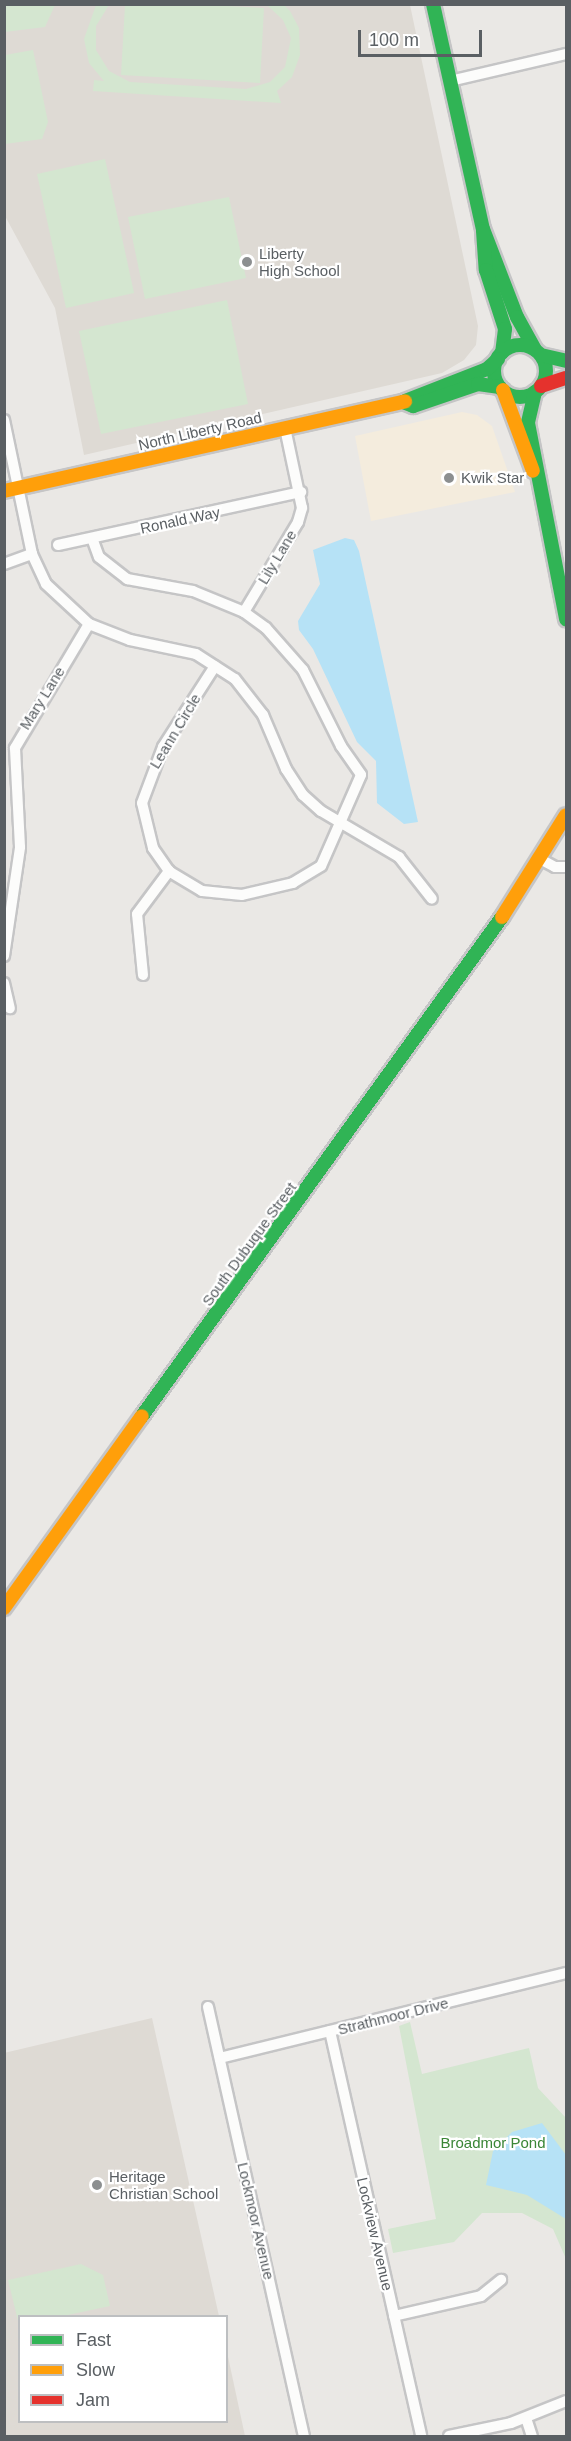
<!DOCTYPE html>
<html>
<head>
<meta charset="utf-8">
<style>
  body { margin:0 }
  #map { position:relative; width:571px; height:2441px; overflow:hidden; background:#eae8e5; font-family:Helvetica,sans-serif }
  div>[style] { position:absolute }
  .commercial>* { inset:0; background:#f4ecdd }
  .education>* { inset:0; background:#dedad4 }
  .green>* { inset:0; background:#d4e6d0 }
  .water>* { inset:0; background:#b6e2f6 }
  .roads { filter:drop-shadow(2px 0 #c5c5c6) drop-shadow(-2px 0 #c5c5c6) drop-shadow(0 2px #c5c5c6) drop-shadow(0 -2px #c5c5c6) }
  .street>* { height:10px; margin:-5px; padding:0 5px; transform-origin:5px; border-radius:5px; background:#fcfcfb }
  .fast>* { height:14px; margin:-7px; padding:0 7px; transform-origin:7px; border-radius:7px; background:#30b455 }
  .fast>.ring { margin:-7px; padding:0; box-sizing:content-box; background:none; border:14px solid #30b455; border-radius:50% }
  .slow>* { height:14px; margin:-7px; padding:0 7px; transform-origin:7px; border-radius:7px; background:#ff9f0a }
  .jam>* { height:14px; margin:-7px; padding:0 7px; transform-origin:7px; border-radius:7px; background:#e5322d }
  .dots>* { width:16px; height:16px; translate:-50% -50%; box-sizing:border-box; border:3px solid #fff; border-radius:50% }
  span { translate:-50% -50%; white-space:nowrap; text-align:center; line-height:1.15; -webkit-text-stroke:4.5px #fff; paint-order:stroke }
  .poi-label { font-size:15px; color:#5a5f63 }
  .left { translate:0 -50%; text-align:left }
  .street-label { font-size:15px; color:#5a5f63 }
  .park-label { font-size:15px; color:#3a8636 }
  .frame { position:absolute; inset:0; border:6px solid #5a5f63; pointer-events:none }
  .legend { position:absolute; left:18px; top:2315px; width:210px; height:108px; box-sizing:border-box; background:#fff; border:2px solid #bdbfc1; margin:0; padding:8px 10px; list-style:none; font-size:18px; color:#5a5f63 }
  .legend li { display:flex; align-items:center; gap:12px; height:30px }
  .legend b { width:30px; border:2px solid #bdbfc1 }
  .scale { position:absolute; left:358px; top:30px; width:124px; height:27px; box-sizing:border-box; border:3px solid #5a5f63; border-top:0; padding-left:8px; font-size:18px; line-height:21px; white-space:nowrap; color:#5a5f63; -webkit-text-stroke:4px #fff; paint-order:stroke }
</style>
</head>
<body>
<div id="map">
  <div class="commercial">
    <div style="clip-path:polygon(462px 412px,477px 415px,492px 426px,515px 492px,371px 521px,355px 436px)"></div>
  </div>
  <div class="education">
    <div style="clip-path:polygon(4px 5px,410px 5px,478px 326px,476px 345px,464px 360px,442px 373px,84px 455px,55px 308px,5px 216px)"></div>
    <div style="clip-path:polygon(152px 2018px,219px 2316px,20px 2316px,20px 2422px,226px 2422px,227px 2352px,245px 2436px,5px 2436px,4px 2053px)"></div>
  </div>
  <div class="green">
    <div style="clip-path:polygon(4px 5px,5px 4px,55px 5px,45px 27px,5px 32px)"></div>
    <div style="clip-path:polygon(96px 5px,109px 5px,96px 26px,96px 50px,109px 71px,130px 82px,246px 89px,270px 82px,285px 67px,291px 38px,283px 20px,267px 5px,284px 5px,290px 11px,299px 28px,300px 55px,292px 77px,277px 91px,281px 103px,93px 91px,94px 80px,104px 81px,89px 63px,84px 39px)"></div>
    <div style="clip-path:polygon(209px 5px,264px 8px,260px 83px,121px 75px,125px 5px)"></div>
    <div style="clip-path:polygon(33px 50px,48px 122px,42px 139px,5px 144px,5px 55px)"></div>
    <div style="clip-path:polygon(105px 159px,134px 293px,66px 308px,37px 174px)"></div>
    <div style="clip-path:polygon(229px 197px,246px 278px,145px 299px,128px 217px)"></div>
    <div style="clip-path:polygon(227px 300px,248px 404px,101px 434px,79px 331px)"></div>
    <div style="clip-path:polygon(410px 2022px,422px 2074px,529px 2048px,538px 2088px,566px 2118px,566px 2259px,553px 2229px,522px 2213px,482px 2213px,454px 2242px,393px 2253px,388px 2229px,436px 2219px,399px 2026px)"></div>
    <div style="clip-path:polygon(81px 2264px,103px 2275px,110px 2306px,63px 2316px,20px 2316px,19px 2325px,8px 2280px)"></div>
  </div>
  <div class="water">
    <div style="clip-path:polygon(345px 538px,354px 540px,359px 551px,418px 822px,404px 824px,377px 803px,376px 761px,357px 742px,313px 649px,299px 630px,298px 621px,320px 584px,313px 550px)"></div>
    <div style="clip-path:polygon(542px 2123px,566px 2155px,566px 2219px,527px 2195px,486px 2185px,493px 2151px,512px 2132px)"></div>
  </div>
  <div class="roads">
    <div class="street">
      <div style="left:450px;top:81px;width:119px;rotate:-13.1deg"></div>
      <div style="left:4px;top:420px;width:137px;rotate:78.2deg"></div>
      <div style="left:32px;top:554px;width:33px;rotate:65deg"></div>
      <div style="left:46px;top:584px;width:59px;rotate:42.9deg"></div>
      <div style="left:89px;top:624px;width:44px;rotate:21.3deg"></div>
      <div style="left:130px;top:640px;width:67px;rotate:12deg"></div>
      <div style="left:196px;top:654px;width:46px;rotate:32.7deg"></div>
      <div style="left:235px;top:679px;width:46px;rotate:52.1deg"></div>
      <div style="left:263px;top:715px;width:59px;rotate:66.9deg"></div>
      <div style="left:286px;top:769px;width:31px;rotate:57deg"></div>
      <div style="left:303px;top:795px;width:24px;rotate:42deg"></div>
      <div style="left:321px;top:811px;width:91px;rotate:30.5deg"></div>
      <div style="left:399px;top:857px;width:53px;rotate:51.8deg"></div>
      <div style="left:92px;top:538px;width:20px;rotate:70deg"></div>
      <div style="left:99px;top:557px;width:36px;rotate:38deg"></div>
      <div style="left:127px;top:579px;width:67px;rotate:10.3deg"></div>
      <div style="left:193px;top:591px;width:55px;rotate:22.4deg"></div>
      <div style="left:244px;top:612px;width:27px;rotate:36deg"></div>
      <div style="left:266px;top:628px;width:56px;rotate:48.6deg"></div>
      <div style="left:303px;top:670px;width:85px;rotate:63.4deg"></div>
      <div style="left:341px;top:746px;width:35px;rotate:55deg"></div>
      <div style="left:361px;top:775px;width:99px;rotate:113.7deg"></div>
      <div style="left:321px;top:866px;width:33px;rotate:149deg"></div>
      <div style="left:293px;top:883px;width:52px;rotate:166.8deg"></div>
      <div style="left:242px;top:895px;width:40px;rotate:-174.3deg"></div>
      <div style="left:202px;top:891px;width:39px;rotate:-149deg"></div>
      <div style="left:169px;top:871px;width:28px;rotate:-125deg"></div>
      <div style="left:153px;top:848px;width:46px;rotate:-103.7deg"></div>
      <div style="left:142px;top:803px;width:60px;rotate:-69.4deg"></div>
      <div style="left:163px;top:747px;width:96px;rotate:-57.3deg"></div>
      <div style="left:58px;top:545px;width:249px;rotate:-12.3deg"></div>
      <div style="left:4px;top:564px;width:30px;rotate:-20deg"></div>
      <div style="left:244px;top:612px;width:105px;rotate:-59deg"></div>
      <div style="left:298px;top:522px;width:15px;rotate:-74deg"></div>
      <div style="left:302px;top:508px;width:82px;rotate:-102deg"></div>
      <div style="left:542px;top:860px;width:15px;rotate:28deg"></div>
      <div style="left:555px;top:867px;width:11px"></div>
      <div style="left:4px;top:956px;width:110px;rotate:-81.6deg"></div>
      <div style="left:20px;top:847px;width:99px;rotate:-92.9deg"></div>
      <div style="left:15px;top:748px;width:144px;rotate:-59.2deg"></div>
      <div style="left:143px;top:975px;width:61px;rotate:-95.6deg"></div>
      <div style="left:137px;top:914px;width:54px;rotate:-53.3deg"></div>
      <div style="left:4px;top:983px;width:26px;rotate:77deg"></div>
      <div style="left:208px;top:2007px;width:440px;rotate:77.4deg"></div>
      <div style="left:330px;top:2031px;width:415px;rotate:77.3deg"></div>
      <div style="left:220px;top:2058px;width:356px;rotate:-13.8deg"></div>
      <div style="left:394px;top:2316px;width:89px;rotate:-12.9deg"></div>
      <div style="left:481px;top:2296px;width:26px;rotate:-39deg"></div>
      <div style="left:526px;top:2418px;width:19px;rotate:72deg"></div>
      <div style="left:449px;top:2436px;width:63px;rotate:-11.8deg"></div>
      <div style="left:511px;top:2423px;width:59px;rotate:-21.8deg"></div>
    </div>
    <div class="fast">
      <div style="left:433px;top:4px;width:230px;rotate:77.5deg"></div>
      <div style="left:483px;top:229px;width:94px;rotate:68.9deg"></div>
      <div style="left:517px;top:317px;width:37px;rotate:61deg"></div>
      <div style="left:483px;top:231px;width:39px;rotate:86deg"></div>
      <div style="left:486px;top:270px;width:62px;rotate:72.1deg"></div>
      <div style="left:505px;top:329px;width:24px;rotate:97deg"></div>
      <div class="ring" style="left:494px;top:345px;width:38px;height:38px"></div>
      <div style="left:541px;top:355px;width:26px;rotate:13deg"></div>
      <div style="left:535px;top:392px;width:32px;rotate:103deg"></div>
      <div style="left:528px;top:423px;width:200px;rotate:79deg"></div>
      <div style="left:405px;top:401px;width:88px;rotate:-21.3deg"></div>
      <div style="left:487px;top:369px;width:15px;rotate:-42deg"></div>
      <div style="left:403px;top:402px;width:11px;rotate:22deg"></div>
      <div style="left:413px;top:406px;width:69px;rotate:-18.7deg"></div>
      <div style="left:478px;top:384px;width:22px;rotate:8deg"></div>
      <div style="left:142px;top:1416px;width:615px;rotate:-54.19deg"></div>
    </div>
    <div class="slow">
      <div style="left:503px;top:390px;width:86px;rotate:69.7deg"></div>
      <div style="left:4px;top:491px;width:411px;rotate:-12.6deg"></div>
      <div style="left:502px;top:917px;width:120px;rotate:-57.9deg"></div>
      <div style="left:4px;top:1608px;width:236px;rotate:-54.3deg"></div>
    </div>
    <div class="jam">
      <div style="left:541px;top:386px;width:26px;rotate:-18deg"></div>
    </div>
  </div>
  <div class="dots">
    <div style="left:247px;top:262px;background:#8c8f90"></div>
    <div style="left:449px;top:478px;background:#8c8f90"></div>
    <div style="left:97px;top:2185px;background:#8c8f90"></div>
  </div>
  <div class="poi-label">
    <span class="left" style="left:259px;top:262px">Liberty<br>High School</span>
    <span class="left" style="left:461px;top:478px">Kwik Star</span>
    <span class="left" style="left:109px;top:2185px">Heritage<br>Christian School</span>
  </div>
  <div class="street-label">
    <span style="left:200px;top:431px;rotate:-13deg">North Liberty Road</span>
    <span style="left:180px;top:520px;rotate:-12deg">Ronald Way</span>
    <span style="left:277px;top:557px;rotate:-59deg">Lily Lane</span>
    <span style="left:42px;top:698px;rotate:-58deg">Mary Lane</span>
    <span style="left:175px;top:731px;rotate:-59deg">Leann Circle</span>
    <span style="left:249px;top:1244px;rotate:-54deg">South Dubuque Street</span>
    <span style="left:393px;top:2016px;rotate:-14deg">Strathmoor Drive</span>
    <span style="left:256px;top:2221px;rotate:77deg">Lockmoor Avenue</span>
    <span style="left:375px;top:2234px;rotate:77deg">Lockview Avenue</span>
  </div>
  <div class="park-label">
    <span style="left:493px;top:2143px">Broadmor Pond</span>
  </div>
  <div class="frame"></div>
  <ul class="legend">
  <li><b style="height:8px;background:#30b455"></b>Fast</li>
  <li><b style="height:8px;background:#ff9f0a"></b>Slow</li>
  <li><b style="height:8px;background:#e5322d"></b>Jam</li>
  </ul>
  <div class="scale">100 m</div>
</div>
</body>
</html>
